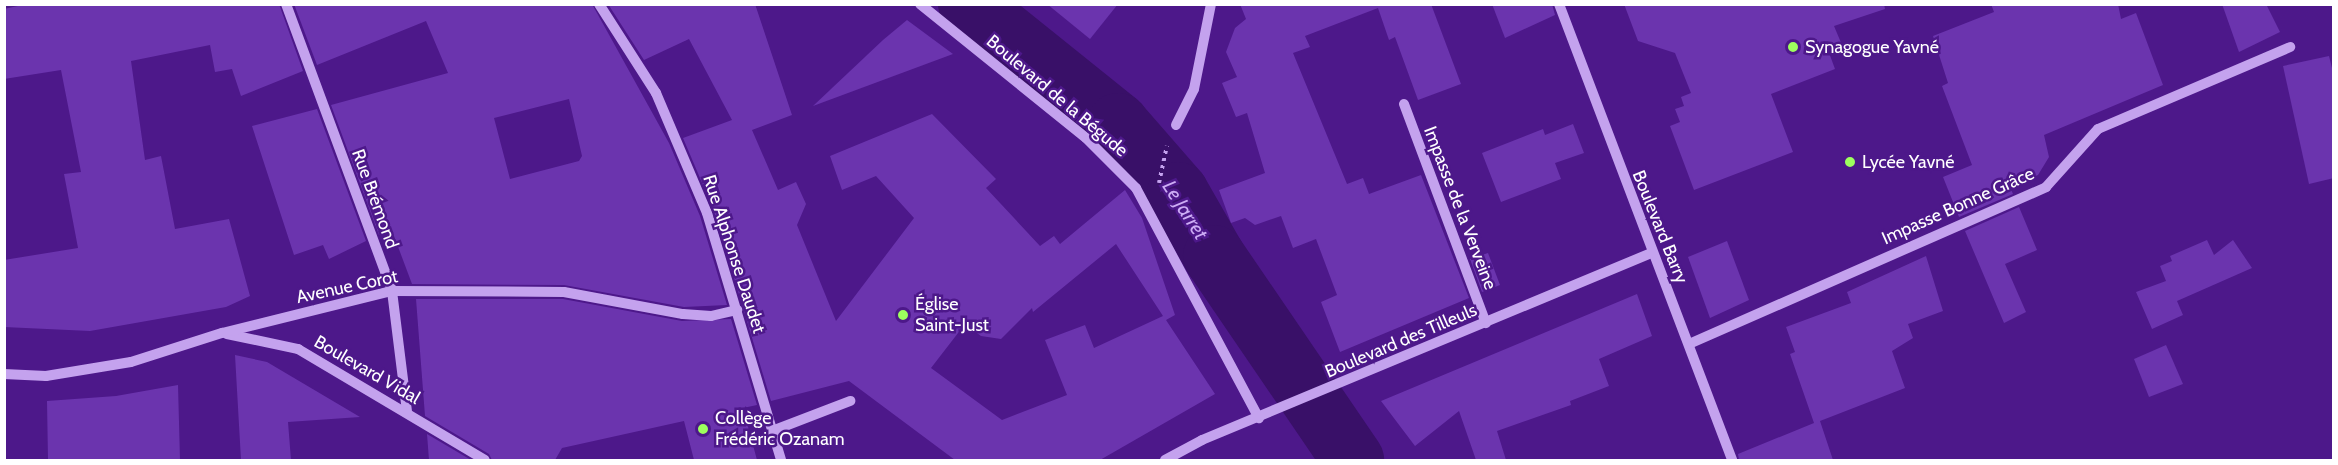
<!DOCTYPE html>
<html>
<head>
<meta charset="utf-8">
<style>
  body { margin:0 }
  #map { position:relative; width:2338px; height:465px; overflow:hidden; background:#4d188a; font-family:Cabin,sans-serif }
  div>[style] { position:absolute }
  .river>* { height:62px; margin:-31px; padding:0 31px; transform-origin:31px; border-radius:31px; background:#391068 }
  .building>* { inset:0; background:#6b34ae }
  .path>* { height:4px; margin-top:-2px; transform-origin:0; background:repeating-linear-gradient(90deg,#c4a2ee 0 3px,transparent 0 7.5px) }
  .minor>* { height:10px; margin:-5px; padding:0 5px; transform-origin:5px; border-radius:5px; background:#c4a2ee }
  .dots>* { width:16px; height:16px; translate:-50% -50%; box-sizing:border-box; border:3px solid #4d188a; border-radius:50% }
  span { translate:-50% -50%; white-space:nowrap; text-align:center; line-height:1.15; -webkit-text-stroke:5px #4d188a; paint-order:stroke }
  .poi-label { font-size:18px; color:#fff }
  .left { translate:0 -50%; text-align:left }
  .street-label { font-size:18px; color:#fff }
  .water-label { font-size:20px; color:#cdadf5; font-style:italic }
  .frame { position:absolute; inset:0; border:6px solid #fff; pointer-events:none }
</style>
</head>
<body>
<div id="map">
  <div class="river">
    <div style="left:969px;top:4px;width:191px;rotate:38.8deg"></div>
    <div style="left:1118px;top:124px;width:91px;rotate:49deg"></div>
    <div style="left:1178px;top:193px;width:73px;rotate:60.3deg"></div>
    <div style="left:1214px;top:256px;width:247px;rotate:55.7deg"></div>
  </div>
  <div class="building">
    <div style="clip-path:polygon(27px 4px,279px 4px,303px 71px,241px 96px,232px 69px,215px 72px,210px 45px,131px 61px,145px 160px,161px 156px,175px 229px,229px 219px,250px 296px,226px 307px,90px 331px,4px 327px,4px 260px,78px 248px,64px 174px,81px 172px,61px 70px,4px 79px,4px 9px)"></div>
    <div style="clip-path:polygon(evenodd,294px 4px,592px 4px,669px 143px,700px 216px,727px 305px,684px 307px,564px 285px,412px 284px,391px 228px,379px 235px,331px 105px,448px 73px,426px 21px,317px 65px,294px 4px,569px 99px,582px 156px,579px 161px,510px 179px,494px 118px,569px 99px)"></div>
    <div style="clip-path:polygon(evenodd,608px 4px,755px 4px,792px 115px,752px 130px,778px 190px,796px 182px,806px 204px,797px 225px,836px 321px,914px 218px,876px 176px,842px 190px,830px 156px,932px 114px,996px 179px,986px 188px,1040px 246px,1054px 236px,1060px 244px,1125px 190px,1142px 218px,1175px 315px,1166px 320px,1215px 394px,1100px 460px,955px 460px,849px 381px,771px 401px,714px 211px,683px 138px,732px 120px,689px 39px,644px 60px,608px 4px,1116px 244px,1163px 316px,1094px 348px,1085px 325px,1045px 340px,1067px 395px,1002px 420px,931px 368px,965px 324px,981px 336px,1001px 339px,1032px 308px,1033px 312px,1116px 244px)"></div>
    <div style="clip-path:polygon(1047px 4px,1118px 4px,1090px 39px)"></div>
    <div style="clip-path:polygon(1240px 4px,1431px 4px,1461px 84px,1418px 100px,1395px 37px,1389px 40px,1378px 8px,1305px 36px,1310px 47px,1293px 53px,1347px 184px,1363px 178px,1369px 194px,1421px 175px,1469px 298px,1340px 352px,1321px 302px,1337px 295px,1316px 239px,1293px 248px,1281px 216px,1255px 225px,1245px 218px,1231px 223px,1219px 190px,1265px 173px,1247px 113px,1236px 117px,1222px 83px,1237px 77px,1226px 52px,1235px 28px,1246px 19px)"></div>
    <div style="clip-path:polygon(1492px 4px,1552px 4px,1555px 15px,1505px 38px)"></div>
    <div style="clip-path:polygon(1624px 4px,1884px 4px,1885px 9px,1834px 26px,1842px 45px,1828px 50px,1835px 69px,1771px 94px,1793px 152px,1694px 190px,1670px 126px,1680px 122px,1675px 109px,1684px 106px,1681px 97px,1691px 93px,1675px 53px,1638px 41px)"></div>
    <div style="clip-path:polygon(1991px 4px,2118px 4px,2121px 19px,2136px 13px,2163px 85px,2044px 135px,2049px 157px,2038px 175px,2010px 187px,2013px 194px,1959px 217px,1943px 177px,1972px 165px,1942px 86px,1948px 83px,1933px 36px,1994px 12px)"></div>
    <div style="clip-path:polygon(2222px 4px,2266px 4px,2280px 32px,2239px 52px)"></div>
    <div style="clip-path:polygon(907px 20px,953px 54px,813px 106px,883px 40px)"></div>
    <div style="clip-path:polygon(2329px 56px,2334px 76px,2334px 178px,2309px 184px,2283px 66px)"></div>
    <div style="clip-path:polygon(317px 109px,366px 241px,329px 259px,323px 245px,294px 255px,252px 126px)"></div>
    <div style="clip-path:polygon(1573px 124px,1584px 153px,1555px 163px,1561px 179px,1501px 202px,1482px 153px,1543px 129px,1545px 135px)"></div>
    <div style="clip-path:polygon(2019px 207px,2037px 250px,2005px 264px,2026px 312px,2004px 323px,1965px 231px)"></div>
    <div style="clip-path:polygon(2207px 240px,2214px 255px,2233px 240px,2252px 268px,2177px 301px,2183px 315px,2152px 329px,2136px 292px,2166px 281px,2160px 266px,2172px 261px,2170px 256px)"></div>
    <div style="clip-path:polygon(1727px 241px,1749px 300px,1710px 318px,1688px 257px)"></div>
    <div style="clip-path:polygon(1488px 253px,1500px 285px,1482px 292px,1470px 259px)"></div>
    <div style="clip-path:polygon(1926px 256px,1943px 311px,1908px 324px,1913px 338px,1892px 351px,1905px 388px,1820px 421px,1833px 460px,1739px 460px,1738px 454px,1814px 423px,1790px 354px,1795px 352px,1786px 327px,1851px 303px,1847px 292px)"></div>
    <div style="clip-path:polygon(1637px 294px,1652px 336px,1599px 359px,1609px 386px,1570px 401px,1571px 405px,1497px 431px,1506px 460px,1476px 460px,1459px 411px,1415px 446px,1381px 401px)"></div>
    <div style="clip-path:polygon(416px 299px,563px 299px,682px 321px,731px 319px,757px 405px,743px 408px,757px 460px,694px 460px,684px 421px,562px 448px,555px 460px,492px 460px,489px 454px,425px 416px)"></div>
    <div style="clip-path:polygon(2166px 345px,2183px 384px,2149px 397px,2134px 359px)"></div>
    <div style="clip-path:polygon(235px 355px,267px 362px,360px 417px,288px 422px,291px 460px,241px 460px)"></div>
    <div style="clip-path:polygon(178px 385px,180px 460px,48px 460px,47px 401px,116px 396px)"></div>
    <div style="clip-path:polygon(427px 434px,471px 460px,429px 460px)"></div>
  </div>
  <div class="path">
    <div style="left:1159px;top:183px;width:38px;rotate:-78deg"></div>
  </div>
  <div class="minor">
    <div style="left:286px;top:4px;width:306px;rotate:69.7deg"></div>
    <div style="left:392px;top:291px;width:121px;rotate:82.9deg"></div>
    <div style="left:599px;top:4px;width:106px;rotate:57.4deg"></div>
    <div style="left:656px;top:93px;width:130px;rotate:67deg"></div>
    <div style="left:707px;top:213px;width:258px;rotate:73.3deg"></div>
    <div style="left:920px;top:4px;width:213px;rotate:38.9deg"></div>
    <div style="left:1086px;top:138px;width:71px;rotate:45deg"></div>
    <div style="left:1136px;top:188px;width:261px;rotate:61.9deg"></div>
    <div style="left:1559px;top:4px;width:488px;rotate:69.2deg"></div>
    <div style="left:1404px;top:104px;width:234px;rotate:69.5deg"></div>
    <div style="left:1176px;top:125px;width:40px;rotate:-63.4deg"></div>
    <div style="left:1194px;top:89px;width:87px;rotate:-78.7deg"></div>
    <div style="left:227px;top:334px;width:73px;rotate:11.9deg"></div>
    <div style="left:298px;top:349px;width:217px;rotate:30.7deg"></div>
    <div style="left:1689px;top:344px;width:390px;rotate:-23.7deg"></div>
    <div style="left:2046px;top:187px;width:78px;rotate:-48.1deg"></div>
    <div style="left:2098px;top:129px;width:209px;rotate:-23.1deg"></div>
    <div style="left:4px;top:374px;width:42px;rotate:2.7deg"></div>
    <div style="left:46px;top:376px;width:86px;rotate:-9.4deg"></div>
    <div style="left:131px;top:362px;width:96px;rotate:-17.7deg"></div>
    <div style="left:222px;top:333px;width:175px;rotate:-13.9deg"></div>
    <div style="left:392px;top:291px;width:172px;rotate:0.3deg"></div>
    <div style="left:564px;top:292px;width:121px;rotate:10.5deg"></div>
    <div style="left:683px;top:314px;width:28px;rotate:4deg"></div>
    <div style="left:711px;top:316px;width:27px;rotate:-13deg"></div>
    <div style="left:772px;top:431px;width:84px;rotate:-21deg"></div>
    <div style="left:1165px;top:460px;width:42px;rotate:-28.4deg"></div>
    <div style="left:1202px;top:440px;width:487px;rotate:-22.6deg"></div>
  </div>
  <div class="dots">
    <div style="left:1793px;top:47px;background:#9dff5e"></div>
    <div style="left:1850px;top:162px;background:#9dff5e"></div>
    <div style="left:903px;top:315px;background:#9dff5e"></div>
    <div style="left:703px;top:429px;background:#9dff5e"></div>
  </div>
  <div class="poi-label">
    <span class="left" style="left:1805px;top:47px">Synagogue Yavné</span>
    <span class="left" style="left:1862px;top:162px">Lycée Yavné</span>
    <span class="left" style="left:915px;top:315px">Église<br>Saint-Just</span>
    <span class="left" style="left:715px;top:429px">Collège<br>Frédéric Ozanam</span>
  </div>
  <div class="street-label">
    <span style="left:1057px;top:96px;rotate:40deg">Boulevard de la Bégude</span>
    <span style="left:375px;top:199px;rotate:70deg">Rue Brémond</span>
    <span style="left:1958px;top:206px;rotate:-24deg">Impasse Bonne Grâce</span>
    <span style="left:1460px;top:208px;rotate:69deg">Impasse de la Verveine</span>
    <span style="left:1660px;top:227px;rotate:68deg">Boulevard Barry</span>
    <span style="left:734px;top:254px;rotate:72deg">Rue Alphonse Daudet</span>
    <span style="left:347px;top:287px;rotate:-12deg">Avenue Corot</span>
    <span style="left:1401px;top:341px;rotate:-23deg">Boulevard des Tilleuls</span>
    <span style="left:367px;top:370px;rotate:30deg">Boulevard Vidal</span>
  </div>
  <div class="water-label">
    <span style="left:1185px;top:210px;rotate:57deg">Le Jarret</span>
  </div>
  <div class="frame"></div>
</div>
</body>
</html>
